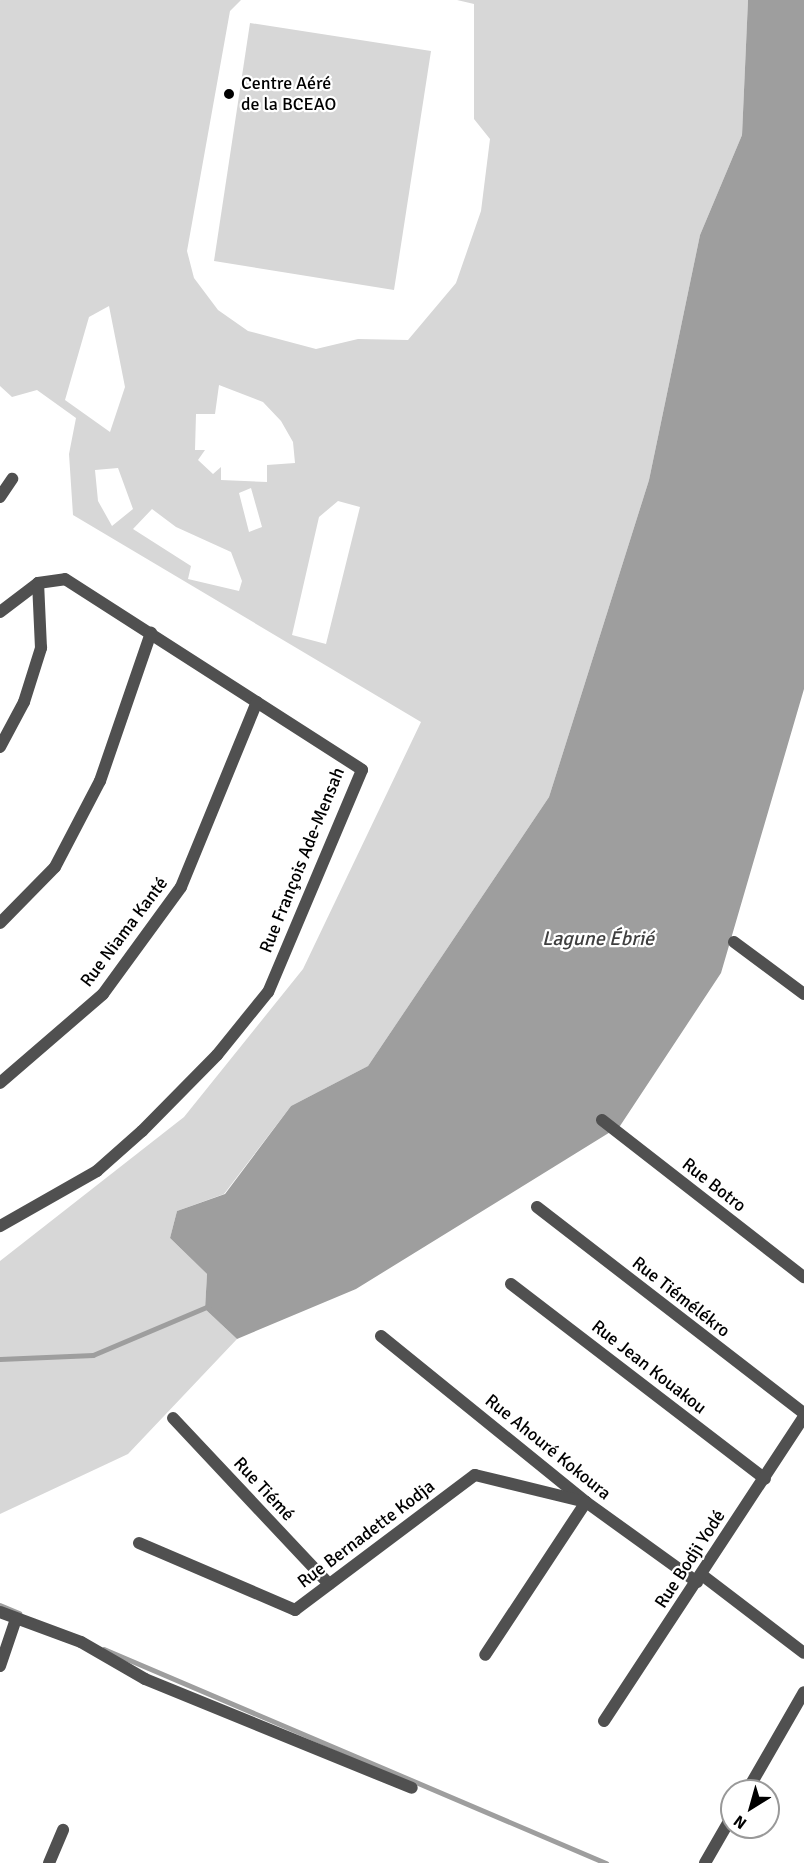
<!DOCTYPE html>
<html>
<head>
<meta charset="utf-8">
<style>
  body { margin:0 }
  #map { position:relative; width:804px; height:1863px; overflow:hidden; background:#fff; font-family:Signika,sans-serif }
  div>[style] { position:absolute }
  .green>* { inset:0; background:#d7d7d7 }
  .water>* { inset:0; background:#9e9e9e }
  .stream>* { height:4.5px; margin:-2.25px; padding:0 2.25px; transform-origin:2.25px; border-radius:2.25px; background:#9e9e9e }
  .minor>* { height:12px; margin:-6px; padding:0 6px; transform-origin:6px; border-radius:6px; background:#505050 }
  .dots>* { width:16px; height:16px; translate:-50% -50%; box-sizing:border-box; border:3px solid #fff; border-radius:50% }
  span { translate:-50% -50%; white-space:nowrap; text-align:center; line-height:1.15; -webkit-text-stroke:4.5px #fff; paint-order:stroke }
  .poi-label { font-size:18px; color:#000 }
  .left { translate:0 -50%; text-align:left }
  .street-label { font-size:18px; color:#000 }
  .water-label { font-size:20px; color:#3f3f3f; font-style:italic }
  .north { position:absolute; left:720px; top:1779px; width:60px; height:60px; box-sizing:border-box; background:#fff; border:2px solid #999; border-radius:50%; rotate:217deg; font-size:16px; font-weight:700; line-height:24px; text-align:center; color:#000 }
  .north::after { content:''; display:block; margin:auto; width:21px; height:27px; background:#000; clip-path:polygon(50% 0,100% 100%,50% 72%,0 100%) }
</style>
</head>
<body>
<div id="map">
  <div class="green">
    <div style="clip-path:polygon(evenodd,0 0,241px 0,230px 11px,187px 251px,194px 278px,218px 310px,248px 331px,316px 349px,358px 339px,408px 340px,456px 283px,481px 211px,490px 139px,474px 119px,474px 4px,457px 0,748px 0,742px 135px,700px 235px,649px 480px,549px 797px,368px 1066px,291px 1106px,224px 1194px,177px 1211px,170px 1238px,207px 1274px,205px 1309px,237px 1339px,128px 1454px,0 1514px,0 1261px,184px 1117px,303px 969px,421px 722px,73px 515px,69px 454px,76px 418px,37px 390px,12px 397px,0 386px,0 0,109px 306px,125px 387px,110px 432px,65px 400px,89px 317px,109px 306px,0 0,219px 385px,263px 402px,281px 421px,293px 442px,295px 463px,267px 465px,267px 482px,221px 480px,221px 467px,213px 474px,198px 460px,205px 450px,195px 450px,196px 414px,215px 414px,219px 385px,0 0,118px 468px,133px 509px,112px 526px,98px 501px,95px 470px,118px 468px,0 0,251px 488px,262px 527px,249px 532px,239px 493px,251px 488px,0 0,338px 501px,360px 507px,326px 644px,292px 635px,319px 517px,338px 501px,0 0,152px 509px,176px 527px,231px 552px,242px 581px,239px 591px,188px 579px,191px 566px,133px 529px,152px 509px)"></div>
    <div style="clip-path:polygon(250px 23px,431px 51px,394px 290px,214px 261px)"></div>
  </div>
  <div class="water">
    <div style="clip-path:polygon(748px 0,804px 0,804px 689px,721px 973px,620px 1126px,356px 1289px,237px 1339px,205px 1309px,207px 1274px,170px 1238px,177px 1211px,225px 1194px,291px 1106px,368px 1066px,549px 797px,649px 480px,700px 235px,742px 135px)"></div>
  </div>
  <div class="stream">
    <div style="left:0;top:1359px;width:93px;rotate:-2.5deg"></div>
    <div style="left:93px;top:1355px;width:126px;rotate:-22.9deg"></div>
    <div style="left:0;top:1605px;width:21px;rotate:23deg"></div>
    <div style="left:104px;top:1649px;width:546px;rotate:23.09deg"></div>
  </div>
  <div class="minor">
    <div style="left:0;top:497px;width:22px;rotate:-56deg"></div>
    <div style="left:0;top:612px;width:48px;rotate:-37.3deg"></div>
    <div style="left:38px;top:583px;width:27px;rotate:-8deg"></div>
    <div style="left:65px;top:579px;width:353px;rotate:32.7deg"></div>
    <div style="left:362px;top:770px;width:241px;rotate:112.9deg"></div>
    <div style="left:268px;top:992px;width:81px;rotate:129deg"></div>
    <div style="left:217px;top:1055px;width:107px;rotate:134.6deg"></div>
    <div style="left:142px;top:1131px;width:60px;rotate:138.4deg"></div>
    <div style="left:97px;top:1171px;width:112px;rotate:150.4deg"></div>
    <div style="left:0;top:747px;width:51px;rotate:-61.9deg"></div>
    <div style="left:24px;top:702px;width:57px;rotate:-72.5deg"></div>
    <div style="left:41px;top:648px;width:65px;rotate:-92.6deg"></div>
    <div style="left:0;top:923px;width:78px;rotate:-45.5deg"></div>
    <div style="left:55px;top:867px;width:97px;rotate:-62.4deg"></div>
    <div style="left:100px;top:781px;width:157px;rotate:-71deg"></div>
    <div style="left:734px;top:942px;width:87px;rotate:36.6deg"></div>
    <div style="left:0;top:1083px;width:136px;rotate:-40.8deg"></div>
    <div style="left:103px;top:994px;width:132px;rotate:-53.9deg"></div>
    <div style="left:181px;top:887px;width:200px;rotate:-67.7deg"></div>
    <div style="left:602px;top:1120px;width:256px;rotate:37.9deg"></div>
    <div style="left:537px;top:1207px;width:337px;rotate:37.7deg"></div>
    <div style="left:511px;top:1284px;width:320px;rotate:37.5deg"></div>
    <div style="left:381px;top:1336px;width:264px;rotate:39deg"></div>
    <div style="left:586px;top:1502px;width:137px;rotate:35.8deg"></div>
    <div style="left:173px;top:1418px;width:228px;rotate:46.8deg"></div>
    <div style="left:139px;top:1543px;width:170px;rotate:23.2deg"></div>
    <div style="left:295px;top:1610px;width:225px;rotate:-36.9deg"></div>
    <div style="left:475px;top:1475px;width:114px;rotate:13.7deg"></div>
    <div style="left:586px;top:1502px;width:183px;rotate:123.4deg"></div>
    <div style="left:702px;top:1575px;width:128px;rotate:37.4deg"></div>
    <div style="left:0;top:1612px;width:86px;rotate:20.3deg"></div>
    <div style="left:81px;top:1642px;width:74px;rotate:30deg"></div>
    <div style="left:145px;top:1679px;width:288px;rotate:22.2deg"></div>
    <div style="left:0;top:1666px;width:50px;rotate:-71.2deg"></div>
    <div style="left:604px;top:1721px;width:364px;rotate:-56.7deg"></div>
    <div style="left:747px;top:1791px;width:114px;rotate:-60.1deg"></div>
    <div style="left:49px;top:1863px;width:36px;rotate:-67deg"></div>
    <div style="left:705px;top:1863px;width:54px;rotate:-60.1deg"></div>
  </div>
  <div class="dots">
    <div style="left:229px;top:94px;background:#000"></div>
  </div>
  <div class="poi-label">
    <span class="left" style="left:241px;top:94px">Centre Aéré<br>de la BCEAO</span>
  </div>
  <div class="street-label">
    <span style="left:302px;top:860px;rotate:-68deg">Rue François Ade-Mensah</span>
    <span style="left:124px;top:932px;rotate:-53deg">Rue Niama Kanté</span>
    <span style="left:714px;top:1185px;rotate:38deg">Rue Botro</span>
    <span style="left:681px;top:1297px;rotate:38deg">Rue Tiémélékro</span>
    <span style="left:649px;top:1367px;rotate:38deg">Rue Jean Kouakou</span>
    <span style="left:548px;top:1447px;rotate:39deg">Rue Ahouré Kokoura</span>
    <span style="left:264px;top:1489px;rotate:47deg">Rue Tiémé</span>
    <span style="left:366px;top:1534px;rotate:-37deg">Rue Bernadette Kodja</span>
    <span style="left:690px;top:1559px;rotate:-57deg">Rue Bodji Yodé</span>
  </div>
  <div class="water-label">
    <span style="left:598px;top:938px">Lagune Ébrié</span>
  </div>
  <div class="north">N</div>
</div>
</body>
</html>
